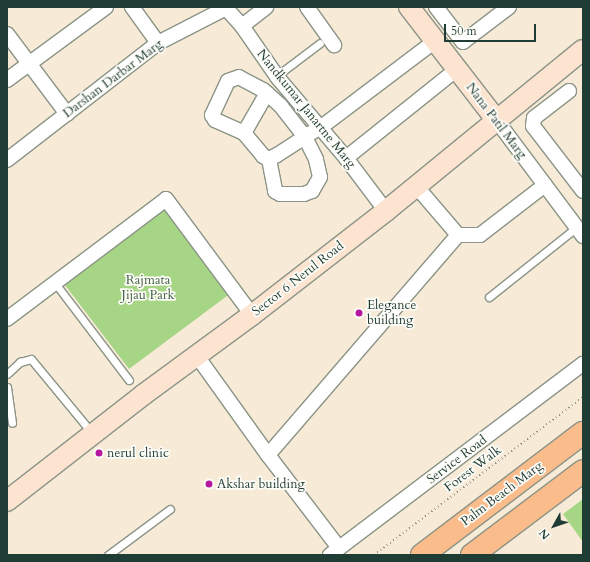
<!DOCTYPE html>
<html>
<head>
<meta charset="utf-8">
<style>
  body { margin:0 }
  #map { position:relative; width:590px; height:562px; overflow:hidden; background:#f7ebd8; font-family:Cardo,serif }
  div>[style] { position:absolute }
  .green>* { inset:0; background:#a6d685 }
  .path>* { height:2px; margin-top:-1px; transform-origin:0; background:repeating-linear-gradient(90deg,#8b9486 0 1px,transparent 0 4px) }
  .roads { filter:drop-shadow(1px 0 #8b9486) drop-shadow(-1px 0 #8b9486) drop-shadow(0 1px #8b9486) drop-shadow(0 -1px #8b9486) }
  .lane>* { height:7px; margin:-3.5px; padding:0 3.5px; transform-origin:3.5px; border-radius:3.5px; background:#fff }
  .street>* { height:14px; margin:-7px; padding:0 7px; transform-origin:7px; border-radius:7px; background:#fff }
  .secondary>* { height:20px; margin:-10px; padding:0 10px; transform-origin:10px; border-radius:10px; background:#fde4d1 }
  .primary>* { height:22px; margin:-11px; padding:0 11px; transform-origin:11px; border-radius:11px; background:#fabc8b }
  .dots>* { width:11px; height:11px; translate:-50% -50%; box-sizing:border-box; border:2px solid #fdfcf7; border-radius:50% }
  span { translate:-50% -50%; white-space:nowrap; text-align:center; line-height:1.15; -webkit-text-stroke:3.5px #fdfcf7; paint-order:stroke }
  .street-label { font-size:13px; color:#1f3d34 }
  .park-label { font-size:13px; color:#416348 }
  .poi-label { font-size:13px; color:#1f3d34 }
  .left { translate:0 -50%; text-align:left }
  .frame { position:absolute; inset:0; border:8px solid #1f3d34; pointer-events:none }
  .north { position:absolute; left:534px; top:506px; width:40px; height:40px; -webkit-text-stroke:3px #fdfcf7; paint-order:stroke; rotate:230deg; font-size:11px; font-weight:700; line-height:16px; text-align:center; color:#1f3d34 }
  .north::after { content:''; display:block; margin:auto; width:14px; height:18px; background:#1f3d34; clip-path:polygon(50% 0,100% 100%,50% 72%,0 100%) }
  .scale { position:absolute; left:444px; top:24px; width:92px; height:18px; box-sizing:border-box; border:2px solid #1f3d34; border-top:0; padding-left:5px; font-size:12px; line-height:14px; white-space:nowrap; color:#1f3d34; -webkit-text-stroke:3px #fdfcf7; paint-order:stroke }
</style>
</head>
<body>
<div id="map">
  <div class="green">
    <div style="clip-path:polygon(167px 208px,231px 293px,129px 369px,65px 285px)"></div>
    <div style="clip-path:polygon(583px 499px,583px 542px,563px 514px)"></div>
  </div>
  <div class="path">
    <div style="left:374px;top:555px;width:262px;rotate:-37.1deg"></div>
  </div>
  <div class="roads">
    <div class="lane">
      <div style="left:278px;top:78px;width:9px;rotate:-54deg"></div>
      <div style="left:283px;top:71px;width:46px;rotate:-37.1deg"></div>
      <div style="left:55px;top:283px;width:122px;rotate:52.7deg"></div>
      <div style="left:489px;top:297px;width:112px;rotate:-38.5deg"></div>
      <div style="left:7px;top:374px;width:18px;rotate:-43deg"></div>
      <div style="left:20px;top:362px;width:11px;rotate:-15deg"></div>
      <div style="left:31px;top:359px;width:96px;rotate:50.5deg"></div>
      <div style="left:7px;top:387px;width:36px;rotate:82deg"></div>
      <div style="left:108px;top:555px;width:77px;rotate:-36.6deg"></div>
    </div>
    <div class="street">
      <div style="left:132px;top:7px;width:44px;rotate:54.2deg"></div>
      <div style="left:225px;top:7px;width:25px;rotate:48deg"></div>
      <div style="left:242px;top:26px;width:63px;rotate:55.3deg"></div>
      <div style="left:278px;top:78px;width:105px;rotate:49.6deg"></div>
      <div style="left:346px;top:158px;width:66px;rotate:53deg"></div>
      <div style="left:307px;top:7px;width:47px;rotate:54.6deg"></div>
      <div style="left:436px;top:7px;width:44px;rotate:52.4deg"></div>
      <div style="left:463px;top:42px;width:58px;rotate:-37.3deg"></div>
      <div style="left:242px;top:26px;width:31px;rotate:-38deg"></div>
      <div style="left:7px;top:34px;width:100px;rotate:53.1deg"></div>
      <div style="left:7px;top:80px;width:123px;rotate:-36.4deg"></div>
      <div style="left:569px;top:91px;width:44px;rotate:142.4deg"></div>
      <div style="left:534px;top:118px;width:8px;rotate:97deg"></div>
      <div style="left:533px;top:126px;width:82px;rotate:52.4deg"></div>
      <div style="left:497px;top:121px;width:144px;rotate:53.2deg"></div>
      <div style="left:244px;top:133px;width:46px;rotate:-60.1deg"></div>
      <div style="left:346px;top:158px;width:141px;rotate:-38.7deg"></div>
      <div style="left:269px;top:159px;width:33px;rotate:79deg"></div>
      <div style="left:275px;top:191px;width:6px;rotate:31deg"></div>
      <div style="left:280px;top:194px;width:24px"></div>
      <div style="left:304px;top:194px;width:9px;rotate:-21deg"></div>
      <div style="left:312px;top:191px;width:16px;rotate:-60deg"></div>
      <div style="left:320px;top:177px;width:18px;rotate:-103deg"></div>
      <div style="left:316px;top:159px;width:25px;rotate:-117deg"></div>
      <div style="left:305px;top:137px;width:39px;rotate:-128deg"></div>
      <div style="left:281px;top:106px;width:24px;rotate:-138deg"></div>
      <div style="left:263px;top:90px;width:27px;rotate:-152deg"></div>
      <div style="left:239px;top:77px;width:12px;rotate:160deg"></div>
      <div style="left:228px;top:81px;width:38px;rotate:115deg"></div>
      <div style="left:212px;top:115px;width:6px;rotate:59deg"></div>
      <div style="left:215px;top:120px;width:32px;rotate:24deg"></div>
      <div style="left:244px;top:133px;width:30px;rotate:50deg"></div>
      <div style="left:263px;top:156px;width:7px;rotate:27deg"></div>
      <div style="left:269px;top:159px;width:9px;rotate:-27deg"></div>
      <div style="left:277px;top:155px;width:33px;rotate:-33deg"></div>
      <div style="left:305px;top:137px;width:5px;rotate:-37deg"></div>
      <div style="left:309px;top:134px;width:13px;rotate:-29deg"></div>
      <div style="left:320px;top:128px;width:144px;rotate:-37.1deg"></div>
      <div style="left:7px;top:160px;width:191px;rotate:-37.8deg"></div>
      <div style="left:158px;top:43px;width:76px;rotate:-27.2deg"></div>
      <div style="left:458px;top:235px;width:22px"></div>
      <div style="left:480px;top:235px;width:82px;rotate:-37.6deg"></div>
      <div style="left:7px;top:319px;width:199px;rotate:-37deg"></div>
      <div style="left:166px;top:199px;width:144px;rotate:53.4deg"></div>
      <div style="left:197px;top:356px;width:122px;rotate:54.4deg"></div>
      <div style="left:268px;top:455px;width:117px;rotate:52.6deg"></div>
      <div style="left:268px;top:455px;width:291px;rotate:-49.2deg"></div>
      <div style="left:458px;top:235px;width:65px;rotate:-130.6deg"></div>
      <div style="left:330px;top:555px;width:317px;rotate:-37.1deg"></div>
    </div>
    <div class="secondary">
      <div style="left:409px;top:7px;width:144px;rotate:52.3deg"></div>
      <div style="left:7px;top:501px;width:172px;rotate:-37.9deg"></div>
      <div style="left:143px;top:395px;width:135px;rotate:-36.3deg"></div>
      <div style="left:252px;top:315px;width:170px;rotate:-37.8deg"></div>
      <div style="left:386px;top:211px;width:254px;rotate:-39.3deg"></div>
    </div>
    <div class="primary">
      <div style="left:422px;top:555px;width:202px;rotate:-37.2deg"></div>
      <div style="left:472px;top:555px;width:139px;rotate:-37.1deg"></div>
    </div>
  </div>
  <div class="dots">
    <div style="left:359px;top:313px;background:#b5179e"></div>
    <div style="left:99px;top:453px;background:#b5179e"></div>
    <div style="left:209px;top:484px;background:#b5179e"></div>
  </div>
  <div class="street-label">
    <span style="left:113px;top:79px;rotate:-37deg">Darshan Darbar Marg</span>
    <span style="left:306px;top:109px;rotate:51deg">Nandkumar Janartne Marg</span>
    <span style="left:496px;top:121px;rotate:53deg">Nana Patil Marg</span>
    <span style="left:298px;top:279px;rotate:-38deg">Sector 6 Nerul Road</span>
    <span style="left:457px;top:460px;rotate:-37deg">Service Road</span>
    <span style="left:473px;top:469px;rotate:-37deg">Forest Walk</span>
    <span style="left:502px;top:494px;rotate:-37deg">Palm Beach Marg</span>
  </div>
  <div class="park-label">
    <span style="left:148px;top:288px">Rajmata<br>Jijau Park</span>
  </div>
  <div class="poi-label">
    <span class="left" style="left:367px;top:313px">Elegance<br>building</span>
    <span class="left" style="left:107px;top:453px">nerul clinic</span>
    <span class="left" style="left:217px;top:484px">Akshar building</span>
  </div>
  <div class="frame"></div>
  <div class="north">N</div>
  <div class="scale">50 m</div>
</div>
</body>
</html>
